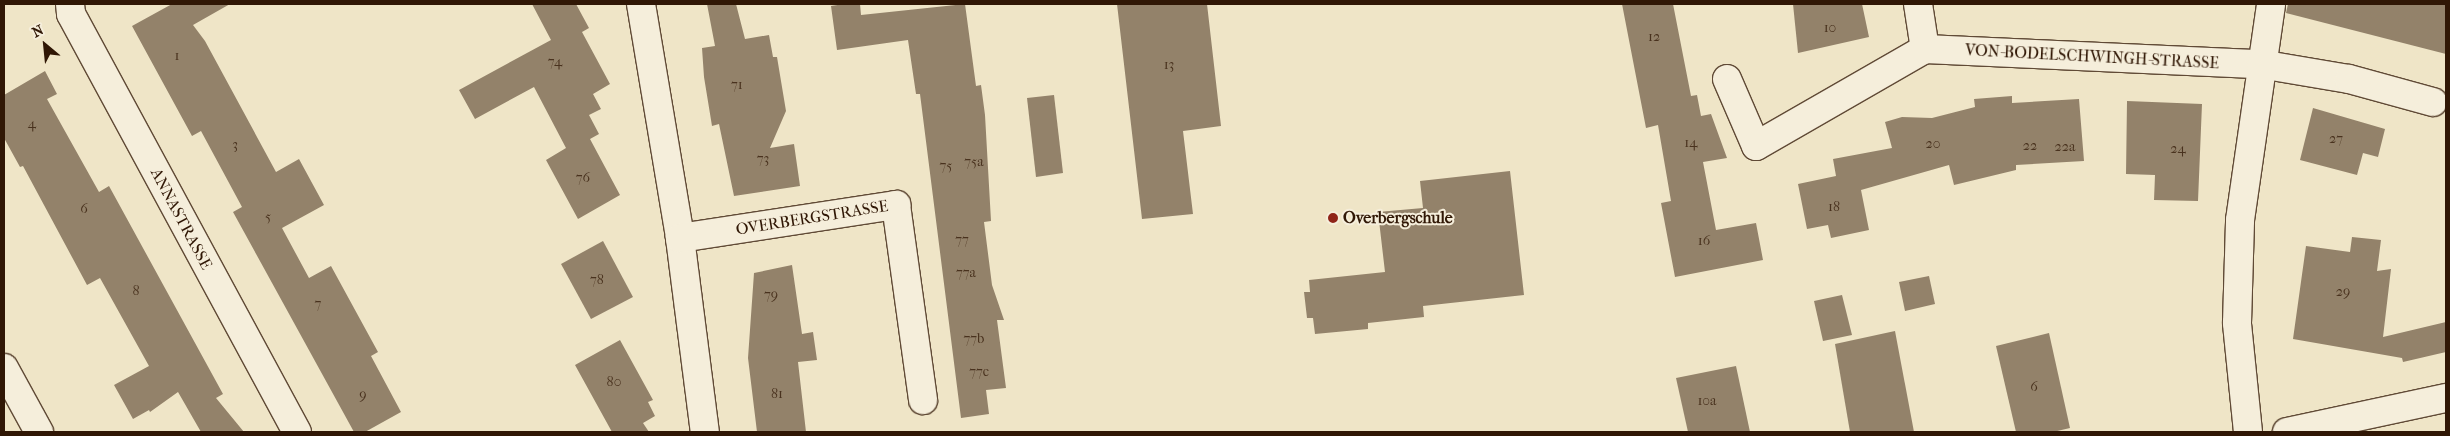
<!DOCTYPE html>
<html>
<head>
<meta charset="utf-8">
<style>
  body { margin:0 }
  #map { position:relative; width:2450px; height:436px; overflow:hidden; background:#efe5c7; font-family:"IM FELL French Canon",serif }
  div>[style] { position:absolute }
  .building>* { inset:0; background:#93826a }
  .roads { filter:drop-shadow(1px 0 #604a36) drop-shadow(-1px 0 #604a36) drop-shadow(0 1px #604a36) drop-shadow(0 -1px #604a36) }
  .minor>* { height:28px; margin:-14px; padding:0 14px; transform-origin:14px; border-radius:14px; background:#f5eedb }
  .tertiary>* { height:28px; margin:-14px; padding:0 14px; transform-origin:14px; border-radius:14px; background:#f5eedb }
  .dots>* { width:14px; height:14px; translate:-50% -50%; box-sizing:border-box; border:2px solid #f5eedb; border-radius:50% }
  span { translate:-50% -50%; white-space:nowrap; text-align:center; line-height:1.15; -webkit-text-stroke:4px #f5eedb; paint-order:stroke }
  .number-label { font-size:14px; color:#49321e }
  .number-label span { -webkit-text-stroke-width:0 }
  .street-label { font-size:16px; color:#301705 }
  .poi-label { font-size:16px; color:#301705; font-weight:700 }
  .left { translate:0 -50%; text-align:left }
  .frame { position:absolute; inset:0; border:5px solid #301705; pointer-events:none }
  .north { position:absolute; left:20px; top:20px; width:50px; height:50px; -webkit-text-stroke:4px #f5eedb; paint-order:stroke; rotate:332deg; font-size:14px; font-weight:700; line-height:20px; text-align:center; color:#301705 }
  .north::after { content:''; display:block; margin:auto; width:18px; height:22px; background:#301705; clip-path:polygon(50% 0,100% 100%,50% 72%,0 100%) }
</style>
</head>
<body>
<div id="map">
  <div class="building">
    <div style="clip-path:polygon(172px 4px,230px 4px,193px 25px,205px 41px,276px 172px,299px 159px,324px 205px,282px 228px,309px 278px,331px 266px,378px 352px,371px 356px,401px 412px,365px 432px,354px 432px,233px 212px,242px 207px,201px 131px,192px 136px,132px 26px)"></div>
    <div style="clip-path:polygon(532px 4px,576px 4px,589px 28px,582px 32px,610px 84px,593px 94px,601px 109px,589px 115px,599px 134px,590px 139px,620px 195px,578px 219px,546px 160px,566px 148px,534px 87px,475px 119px,459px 90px,551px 40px)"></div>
    <div style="clip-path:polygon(707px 4px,736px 4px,745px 39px,769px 35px,773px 57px,777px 57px,786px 111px,770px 148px,794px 144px,800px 186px,734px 196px,719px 124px,712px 126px,704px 77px,702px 48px,715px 46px)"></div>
    <div style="clip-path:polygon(844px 4px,860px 4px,861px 15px,965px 4px,976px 86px,981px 85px,985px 115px,991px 221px,984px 222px,992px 285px,1004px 320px,997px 320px,1006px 388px,986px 390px,989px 414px,961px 418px,920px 94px,916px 94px,908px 40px,837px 50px,831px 6px)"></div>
    <div style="clip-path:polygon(1117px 4px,1207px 4px,1221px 126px,1183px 131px,1193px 214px,1142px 219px)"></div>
    <div style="clip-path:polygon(1622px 4px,1673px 4px,1691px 96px,1697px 95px,1701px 116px,1711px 114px,1727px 158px,1703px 162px,1716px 230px,1756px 223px,1763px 260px,1675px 277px,1661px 203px,1671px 201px,1658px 125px,1646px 128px)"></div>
    <div style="clip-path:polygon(1793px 4px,1862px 4px,1869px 37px,1798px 53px)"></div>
    <div style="clip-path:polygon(2288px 4px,2446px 4px,2446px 54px,2286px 13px)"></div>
    <div style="clip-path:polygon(45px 71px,57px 94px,47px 99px,99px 192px,109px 186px,223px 394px,216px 398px,244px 432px,201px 432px,178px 392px,150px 412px,149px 410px,133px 419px,114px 385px,149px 366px,100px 278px,87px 285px,23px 166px,20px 167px,4px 138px,4px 95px)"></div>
    <div style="clip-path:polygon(1054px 95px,1063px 173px,1036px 177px,1027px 98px)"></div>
    <div style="clip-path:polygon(2012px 96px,2012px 103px,2079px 99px,2084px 161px,2016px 165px,2016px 170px,1954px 185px,1949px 165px,1861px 190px,1869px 230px,1831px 238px,1828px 225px,1807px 229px,1798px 184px,1836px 176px,1833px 159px,1892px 148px,1885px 122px,1902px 117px,1932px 118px,1975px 107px,1974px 99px)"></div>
    <div style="clip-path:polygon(2127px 101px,2202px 104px,2198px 201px,2154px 200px,2155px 175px,2126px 174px)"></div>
    <div style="clip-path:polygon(2313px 108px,2385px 129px,2378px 157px,2363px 153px,2357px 175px,2300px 160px)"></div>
    <div style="clip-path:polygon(1510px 171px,1524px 295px,1423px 306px,1424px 317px,1368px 323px,1368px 329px,1315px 334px,1313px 318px,1307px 318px,1304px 292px,1310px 292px,1309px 280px,1385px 272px,1378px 212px,1423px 208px,1420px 181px)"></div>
    <div style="clip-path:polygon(2352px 237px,2381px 240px,2377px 271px,2391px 269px,2383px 337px,2446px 322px,2446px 352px,2403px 362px,2402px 358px,2293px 339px,2306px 246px,2350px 252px)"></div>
    <div style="clip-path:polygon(603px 241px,633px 297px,591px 319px,561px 264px)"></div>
    <div style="clip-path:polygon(792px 265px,802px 334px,813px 332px,817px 360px,798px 362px,806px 432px,757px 432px,748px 358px,754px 273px)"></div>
    <div style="clip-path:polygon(1929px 276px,1935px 304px,1905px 311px,1899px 282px)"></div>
    <div style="clip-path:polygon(1842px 295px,1852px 335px,1823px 341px,1814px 301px)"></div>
    <div style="clip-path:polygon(1895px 331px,1914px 432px,1850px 432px,1835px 344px)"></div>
    <div style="clip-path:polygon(2049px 333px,2070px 428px,2053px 432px,2016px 432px,1996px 346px)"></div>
    <div style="clip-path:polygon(620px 340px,653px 400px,648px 402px,655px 416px,643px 423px,649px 432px,612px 432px,575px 365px)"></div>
    <div style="clip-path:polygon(1736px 366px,1750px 432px,1688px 432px,1676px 378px)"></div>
  </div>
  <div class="roads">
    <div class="minor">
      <div style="left:70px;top:4px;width:10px;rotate:84deg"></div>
      <div style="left:71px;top:14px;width:475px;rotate:61.6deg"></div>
      <div style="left:641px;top:4px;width:237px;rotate:80.5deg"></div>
      <div style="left:680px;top:238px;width:196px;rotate:82.7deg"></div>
      <div style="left:1918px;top:4px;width:46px;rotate:81.2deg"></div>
      <div style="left:1727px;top:79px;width:73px;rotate:66.6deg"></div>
      <div style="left:1756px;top:146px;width:195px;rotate:-29.9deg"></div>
      <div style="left:1925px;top:49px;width:335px;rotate:2.6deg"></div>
      <div style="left:2260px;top:64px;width:90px;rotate:9.6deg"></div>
      <div style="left:2349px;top:79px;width:87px;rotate:15.3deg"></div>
      <div style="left:680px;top:238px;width:219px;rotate:-8.7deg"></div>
      <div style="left:896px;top:205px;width:197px;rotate:82.1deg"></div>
      <div style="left:2248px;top:432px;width:110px;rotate:-95.8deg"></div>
      <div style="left:2237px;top:323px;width:103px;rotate:-88.3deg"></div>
      <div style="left:2240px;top:220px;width:218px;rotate:-81.8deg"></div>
      <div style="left:2287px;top:432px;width:163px;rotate:-12.1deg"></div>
    </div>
    <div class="tertiary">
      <div style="left:4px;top:368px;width:73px;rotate:61.3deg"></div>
    </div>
  </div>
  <div class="dots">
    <div style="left:1333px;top:218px;background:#8f2418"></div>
  </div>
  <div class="number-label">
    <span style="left:1830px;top:28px">10</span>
    <span style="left:1654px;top:37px">12</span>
    <span style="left:177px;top:56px">1</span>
    <span style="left:555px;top:62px">74</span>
    <span style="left:1169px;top:65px">13</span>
    <span style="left:737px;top:85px">71</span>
    <span style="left:32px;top:124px">4</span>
    <span style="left:2336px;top:139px">27</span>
    <span style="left:1691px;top:143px">14</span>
    <span style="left:1933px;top:144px">20</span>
    <span style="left:235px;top:145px">3</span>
    <span style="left:2030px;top:146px">22</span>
    <span style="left:2065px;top:147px">22a</span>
    <span style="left:2178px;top:149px">24</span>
    <span style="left:763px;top:159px">73</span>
    <span style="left:974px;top:162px">75a</span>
    <span style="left:946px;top:166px">75</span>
    <span style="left:583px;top:178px">76</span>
    <span style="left:1834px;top:207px">18</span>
    <span style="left:84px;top:209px">6</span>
    <span style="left:268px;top:217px">5</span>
    <span style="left:962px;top:240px">77</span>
    <span style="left:1704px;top:241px">16</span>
    <span style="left:966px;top:273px">77a</span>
    <span style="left:597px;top:280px">78</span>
    <span style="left:136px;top:291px">8</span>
    <span style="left:2343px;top:292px">29</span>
    <span style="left:771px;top:295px">79</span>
    <span style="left:318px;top:304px">7</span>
    <span style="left:974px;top:339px">77b</span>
    <span style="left:979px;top:372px">77c</span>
    <span style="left:614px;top:382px">80</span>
    <span style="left:2034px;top:387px">6</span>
    <span style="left:777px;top:394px">81</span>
    <span style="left:363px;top:395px">9</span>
    <span style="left:1707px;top:401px">10a</span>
  </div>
  <div class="street-label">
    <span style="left:2092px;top:57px;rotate:3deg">VON-BODELSCHWINGH-STRASSE</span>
    <span style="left:812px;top:218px;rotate:-9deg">OVERBERGSTRASSE</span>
    <span style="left:181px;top:219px;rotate:62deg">ANNASTRASSE</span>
  </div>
  <div class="poi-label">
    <span class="left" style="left:1343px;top:218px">Overbergschule</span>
  </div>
  <div class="frame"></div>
  <div class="north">N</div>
</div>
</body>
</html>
